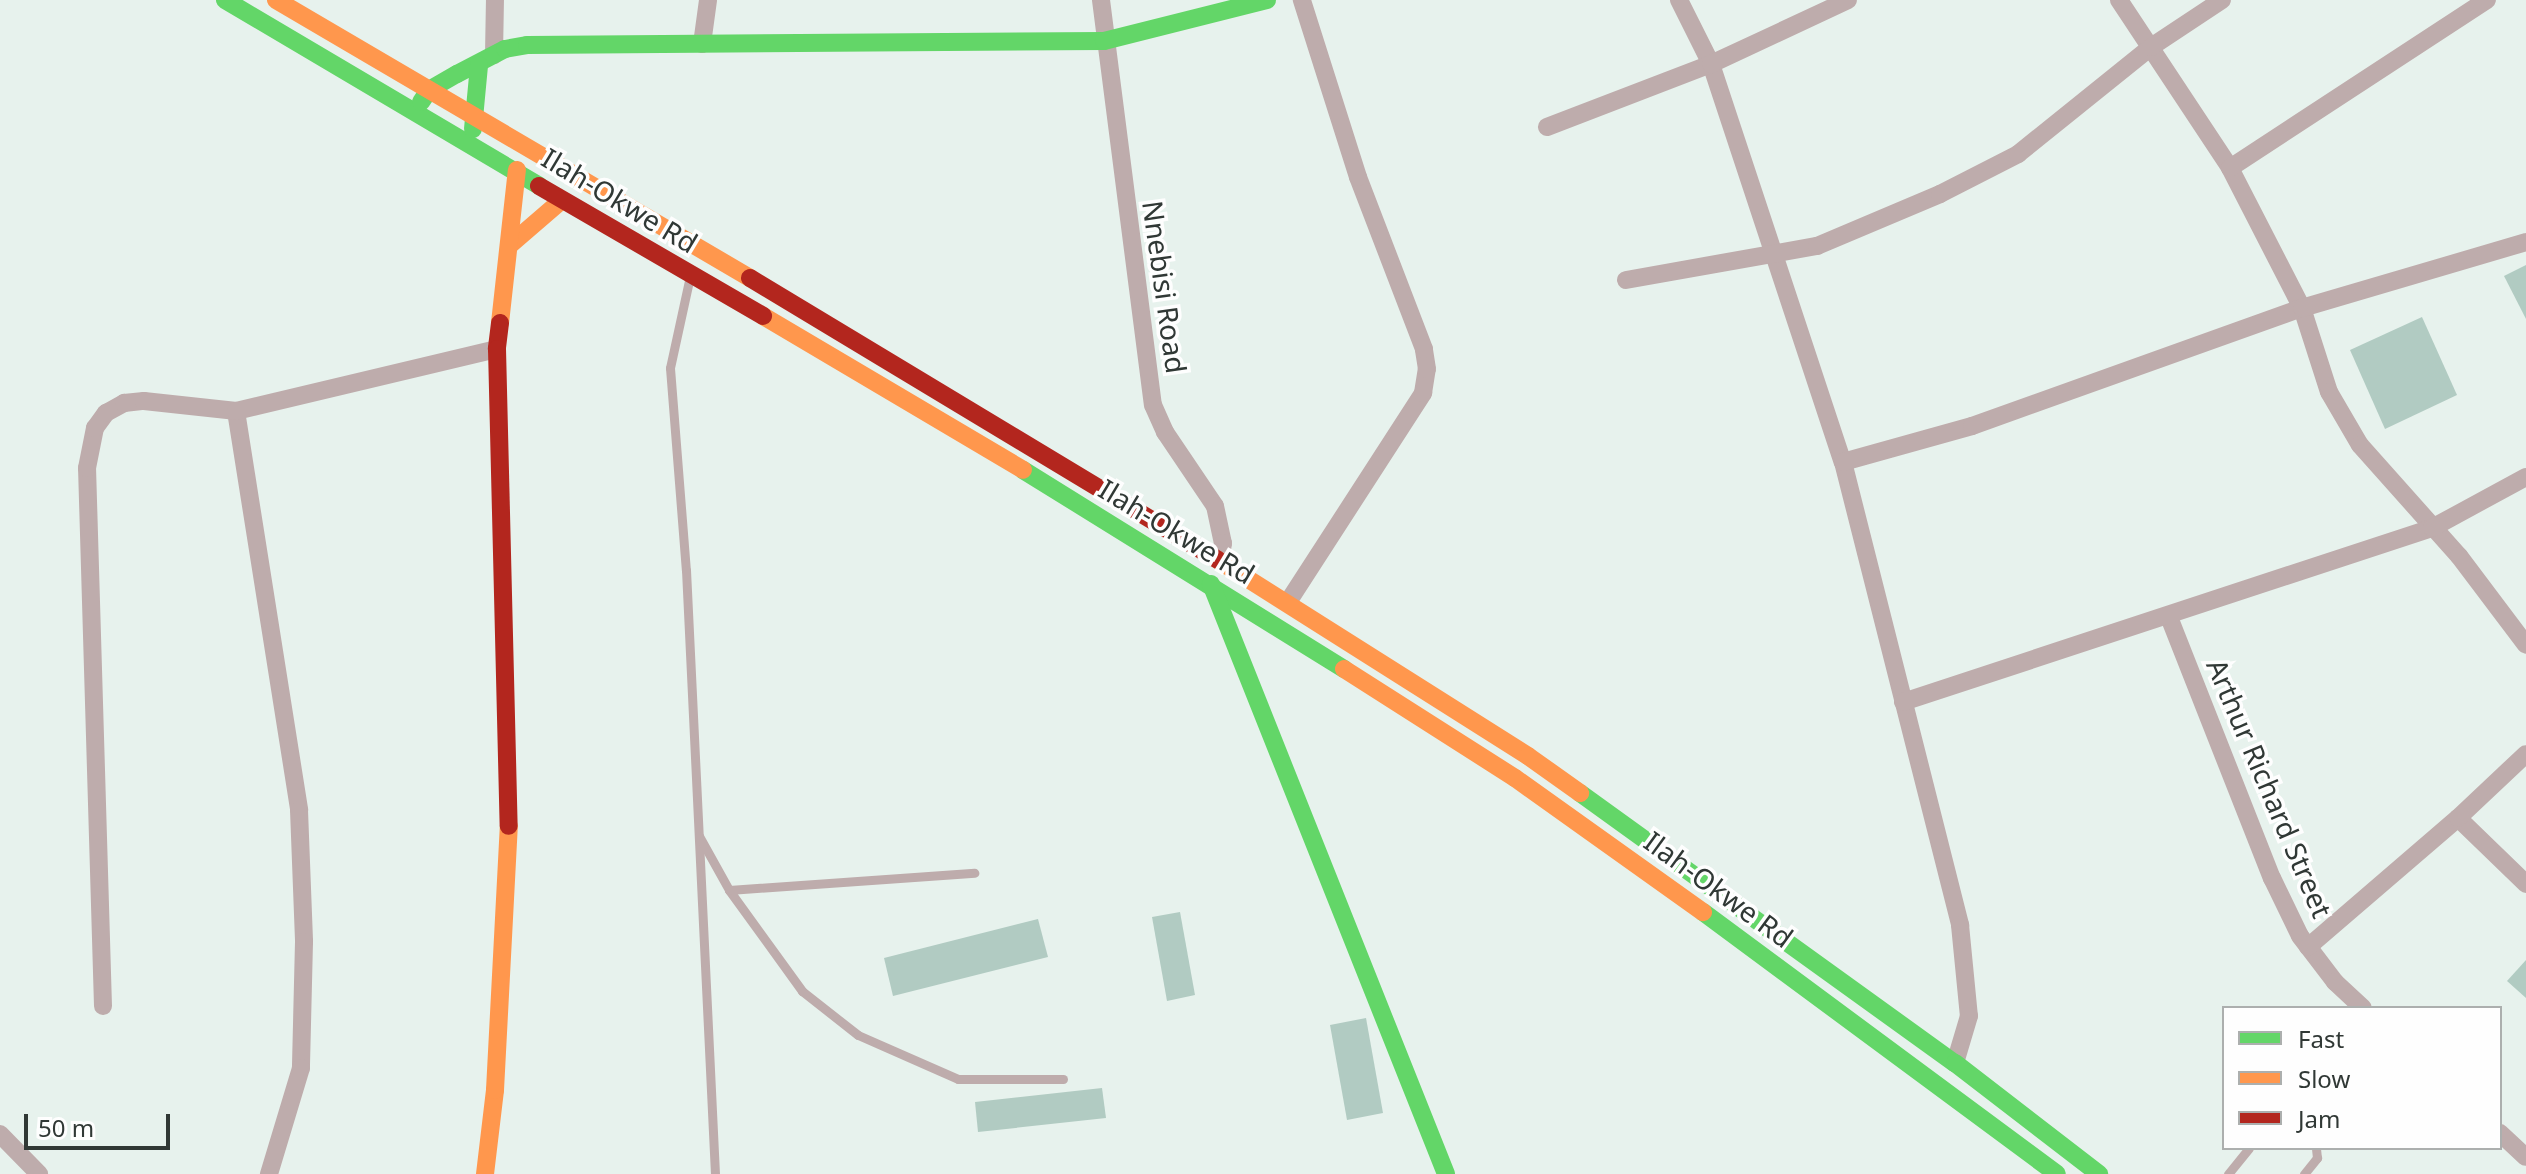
<!DOCTYPE html>
<html>
<head>
<meta charset="utf-8">
<style>
  body { margin:0 }
  #map { position:relative; width:2526px; height:1174px; overflow:hidden; background:#e7f2ed; font-family:"Noto Sans",sans-serif }
  div>[style] { position:absolute }
  .building>* { inset:0; background:#b1cbc2 }
  .lane>* { height:9px; margin:-4.5px; padding:0 4.5px; transform-origin:4.5px; border-radius:4.5px; background:#beacac }
  .street>* { height:18px; margin:-9px; padding:0 9px; transform-origin:9px; border-radius:9px; background:#beacac }
  .fast>* { height:18px; margin:-9px; padding:0 9px; transform-origin:9px; border-radius:9px; background:#63d668 }
  .slow>* { height:18px; margin:-9px; padding:0 9px; transform-origin:9px; border-radius:9px; background:#ff974d }
  .jam>* { height:18px; margin:-9px; padding:0 9px; transform-origin:9px; border-radius:9px; background:#b3261e }
  span { translate:-50% -50%; white-space:nowrap; text-align:center; line-height:1.15; -webkit-text-stroke:7px #fefefe; paint-order:stroke }
  .street-label { font-size:28px; color:#303835 }
  .legend { position:absolute; left:2222px; top:1006px; width:280px; height:144px; box-sizing:border-box; background:#fefefe; border:2px solid #acafae; margin:0; padding:10px 14px; list-style:none; font-size:24px; color:#303835 }
  .legend li { display:flex; align-items:center; gap:16px; height:40px }
  .legend b { width:40px; border:2px solid #acafae }
  .scale { position:absolute; left:24px; top:1114px; width:146px; height:36px; box-sizing:border-box; border:4px solid #303835; border-top:0; padding-left:10px; font-size:24px; line-height:28px; white-space:nowrap; color:#303835; -webkit-text-stroke:6px #fefefe; paint-order:stroke }
</style>
</head>
<body>
<div id="map">
  <div class="building">
    <div style="clip-path:polygon(2526px 265px,2526px 319px,2504px 276px)"></div>
    <div style="clip-path:polygon(2422px 317px,2457px 395px,2385px 429px,2350px 350px)"></div>
    <div style="clip-path:polygon(1180px 912px,1195px 995px,1167px 1001px,1152px 917px)"></div>
    <div style="clip-path:polygon(1038px 919px,1048px 957px,893px 996px,884px 958px)"></div>
    <div style="clip-path:polygon(2526px 960px,2526px 998px,2507px 981px)"></div>
    <div style="clip-path:polygon(1366px 1018px,1383px 1113px,1347px 1120px,1330px 1025px)"></div>
    <div style="clip-path:polygon(1102px 1088px,1106px 1118px,978px 1132px,975px 1102px)"></div>
  </div>
  <div class="lane">
    <div style="left:690px;top:276px;width:94px;rotate:102.3deg"></div>
    <div style="left:670px;top:368px;width:203px;rotate:85.5deg"></div>
    <div style="left:686px;top:570px;width:605px;rotate:87.25deg"></div>
    <div style="left:699px;top:836px;width:62px;rotate:60.9deg"></div>
    <div style="left:729px;top:890px;width:125px;rotate:54.1deg"></div>
    <div style="left:802px;top:991px;width:71px;rotate:38.2deg"></div>
    <div style="left:858px;top:1035px;width:109px;rotate:23.7deg"></div>
    <div style="left:958px;top:1079px;width:105px"></div>
    <div style="left:729px;top:890px;width:246px;rotate:-4deg"></div>
    <div style="left:2228px;top:1174px;width:33px;rotate:-51deg"></div>
    <div style="left:2304px;top:1174px;width:21px;rotate:-51deg"></div>
    <div style="left:2317px;top:1158px;width:10px;rotate:-96deg"></div>
  </div>
  <div class="street">
    <div style="left:1101px;top:0;width:408px;rotate:82.7deg"></div>
    <div style="left:1153px;top:405px;width:30px;rotate:66deg"></div>
    <div style="left:1165px;top:432px;width:89px;rotate:56deg"></div>
    <div style="left:1215px;top:506px;width:38px;rotate:78deg"></div>
    <div style="left:1223px;top:543px;width:19px;rotate:99deg"></div>
    <div style="left:1679px;top:0;width:72px;rotate:63.4deg"></div>
    <div style="left:1711px;top:64px;width:419px;rotate:71.7deg"></div>
    <div style="left:1843px;top:462px;width:478px;rotate:75.8deg"></div>
    <div style="left:1960px;top:925px;width:91px;rotate:84.4deg"></div>
    <div style="left:1969px;top:1016px;width:49px;rotate:106.6deg"></div>
    <div style="left:2119px;top:0;width:201px;rotate:56.5deg"></div>
    <div style="left:2230px;top:168px;width:157px;rotate:62.8deg"></div>
    <div style="left:2302px;top:308px;width:88px;rotate:72.2deg"></div>
    <div style="left:2329px;top:392px;width:61px;rotate:59.7deg"></div>
    <div style="left:2360px;top:445px;width:149px;rotate:48.3deg"></div>
    <div style="left:2459px;top:556px;width:111px;rotate:53deg"></div>
    <div style="left:702px;top:44px;width:44px;rotate:-82.2deg"></div>
    <div style="left:494px;top:55px;width:55px;rotate:-89deg"></div>
    <div style="left:1547px;top:127px;width:176px;rotate:-21deg"></div>
    <div style="left:1711px;top:64px;width:151px;rotate:-25deg"></div>
    <div style="left:2230px;top:168px;width:307px;rotate:-33.2deg"></div>
    <div style="left:1626px;top:280px;width:194px;rotate:-10.1deg"></div>
    <div style="left:1817px;top:246px;width:134px;rotate:-22.9deg"></div>
    <div style="left:1940px;top:194px;width:88px;rotate:-27.1deg"></div>
    <div style="left:2018px;top:154px;width:171px;rotate:-38.8deg"></div>
    <div style="left:2151px;top:47px;width:85px;rotate:-33.5deg"></div>
    <div style="left:236px;top:411px;width:404px;rotate:81deg"></div>
    <div style="left:299px;top:810px;width:132px;rotate:87.8deg"></div>
    <div style="left:304px;top:942px;width:126px;rotate:91.4deg"></div>
    <div style="left:301px;top:1068px;width:111px;rotate:106.8deg"></div>
    <div style="left:1843px;top:462px;width:134px;rotate:-15.6deg"></div>
    <div style="left:1972px;top:426px;width:350px;rotate:-19.7deg"></div>
    <div style="left:2302px;top:308px;width:234px;rotate:-16.4deg"></div>
    <div style="left:1288px;top:602px;width:249px;rotate:-57.1deg"></div>
    <div style="left:1423px;top:393px;width:24px;rotate:-81deg"></div>
    <div style="left:1427px;top:369px;width:20px;rotate:-99deg"></div>
    <div style="left:1424px;top:349px;width:184px;rotate:-111deg"></div>
    <div style="left:1358px;top:177px;width:186px;rotate:-107.6deg"></div>
    <div style="left:2169px;top:617px;width:281px;rotate:68.5deg"></div>
    <div style="left:2272px;top:878px;width:64px;rotate:64.2deg"></div>
    <div style="left:2300px;top:936px;width:58px;rotate:52.7deg"></div>
    <div style="left:2335px;top:982px;width:38px;rotate:43deg"></div>
    <div style="left:1903px;top:702px;width:557px;rotate:-18.21deg"></div>
    <div style="left:2432px;top:528px;width:107px;rotate:-28.5deg"></div>
    <div style="left:2458px;top:818px;width:95px;rotate:44.1deg"></div>
    <div style="left:2308px;top:947px;width:198px;rotate:-40.7deg"></div>
    <div style="left:2458px;top:818px;width:93px;rotate:-43.3deg"></div>
    <div style="left:103px;top:1006px;width:538px;rotate:-91.7deg"></div>
    <div style="left:87px;top:468px;width:41px;rotate:-78.7deg"></div>
    <div style="left:95px;top:428px;width:19px;rotate:-54deg"></div>
    <div style="left:106px;top:413px;width:21px;rotate:-29deg"></div>
    <div style="left:124px;top:403px;width:20px;rotate:-6deg"></div>
    <div style="left:144px;top:401px;width:93px;rotate:6.2deg"></div>
    <div style="left:236px;top:411px;width:268px;rotate:-13.4deg"></div>
    <div style="left:2500px;top:1133px;width:35px;rotate:43deg"></div>
    <div style="left:0;top:1134px;width:56px;rotate:45.7deg"></div>
  </div>
  <div class="fast">
    <div style="left:225px;top:0;width:365px;rotate:30.6deg"></div>
    <div style="left:421px;top:102px;width:14px;rotate:-56deg"></div>
    <div style="left:429px;top:90px;width:32px;rotate:-30deg"></div>
    <div style="left:457px;top:74px;width:54px;rotate:-27.5deg"></div>
    <div style="left:505px;top:49px;width:22px;rotate:-10deg"></div>
    <div style="left:527px;top:45px;width:577px;rotate:-0.4deg"></div>
    <div style="left:1104px;top:41px;width:168px;rotate:-14.1deg"></div>
    <div style="left:473px;top:129px;width:64px;rotate:-84.6deg"></div>
    <div style="left:1023px;top:470px;width:378px;rotate:31.8deg"></div>
    <div style="left:1211px;top:584px;width:635px;rotate:68.28deg"></div>
    <div style="left:1580px;top:793px;width:462px;rotate:35.8deg"></div>
    <div style="left:1955px;top:1063px;width:182px;rotate:37.6deg"></div>
    <div style="left:1703px;top:912px;width:440px;rotate:36.5deg"></div>
  </div>
  <div class="slow">
    <div style="left:276px;top:0;width:550px;rotate:30.39deg"></div>
    <div style="left:511px;top:244px;width:67px;rotate:-40.8deg"></div>
    <div style="left:763px;top:316px;width:302px;rotate:30.6deg"></div>
    <div style="left:500px;top:323px;width:154px;rotate:-83.7deg"></div>
    <div style="left:1218px;top:560px;width:367px;rotate:32.3deg"></div>
    <div style="left:1528px;top:756px;width:64px;rotate:35.4deg"></div>
    <div style="left:1344px;top:669px;width:203px;rotate:32.5deg"></div>
    <div style="left:1515px;top:778px;width:231px;rotate:35.5deg"></div>
    <div style="left:485px;top:1174px;width:85px;rotate:-83.2deg"></div>
    <div style="left:495px;top:1090px;width:264px;rotate:-87deg"></div>
  </div>
  <div class="jam">
    <div style="left:539px;top:186px;width:259px;rotate:30.1deg"></div>
    <div style="left:750px;top:278px;width:546px;rotate:31.07deg"></div>
    <div style="left:500px;top:323px;width:26px;rotate:97deg"></div>
    <div style="left:497px;top:349px;width:477px;rotate:88.6deg"></div>
  </div>
  <div class="street-label">
    <span style="left:620px;top:200px;rotate:31deg">Ilah-Okwe Rd</span>
    <span style="left:1165px;top:287px;rotate:82deg">Nnebisi Road</span>
    <span style="left:1177px;top:531px;rotate:31deg">Ilah-Okwe Rd</span>
    <span style="left:2270px;top:788px;rotate:67deg">Arthur Richard Street</span>
    <span style="left:1719px;top:889px;rotate:36deg">Ilah-Okwe Rd</span>
  </div>
  <ul class="legend">
  <li><b style="height:10px;background:#63d668"></b>Fast</li>
  <li><b style="height:10px;background:#ff974d"></b>Slow</li>
  <li><b style="height:10px;background:#b3261e"></b>Jam</li>
  </ul>
  <div class="scale">50 m</div>
</div>
</body>
</html>
